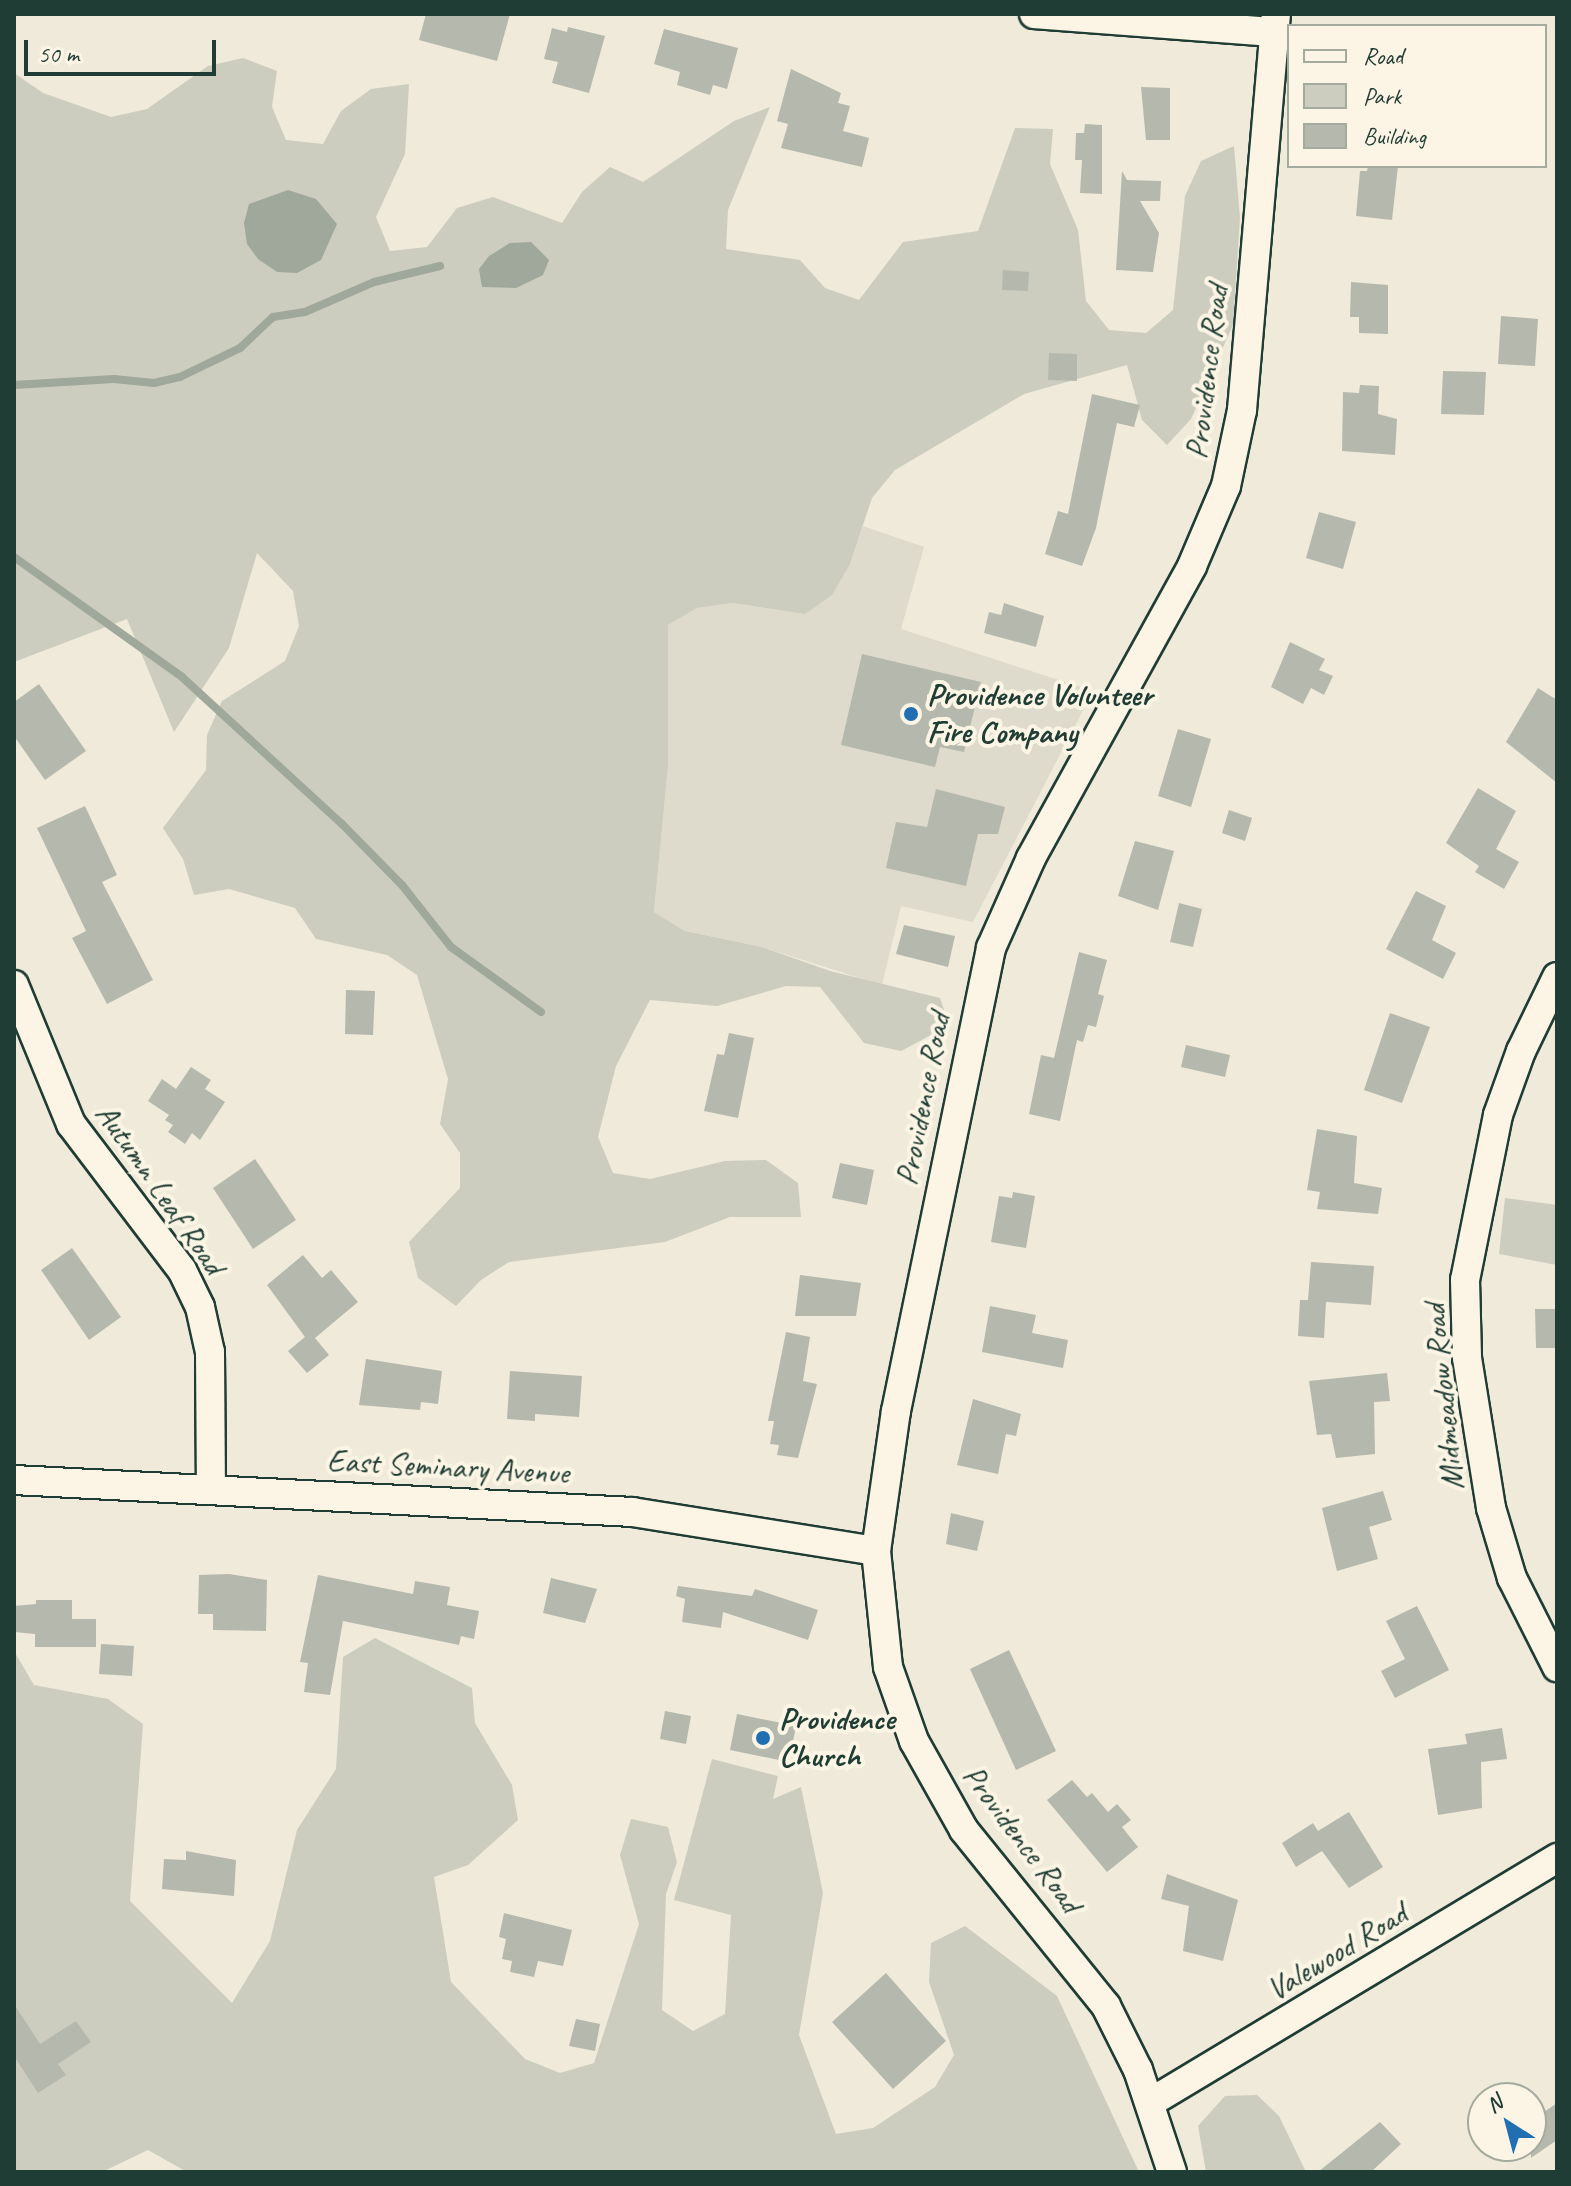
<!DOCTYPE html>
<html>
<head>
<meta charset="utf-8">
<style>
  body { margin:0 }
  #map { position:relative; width:1571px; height:2186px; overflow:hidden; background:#efeada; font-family:Caveat,sans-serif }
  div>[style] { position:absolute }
  .built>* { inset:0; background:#dedbcc }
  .green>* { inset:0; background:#cccdbf }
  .water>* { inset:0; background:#9fa89a }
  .stream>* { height:8px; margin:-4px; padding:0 4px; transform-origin:4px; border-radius:4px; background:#9fa89a }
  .building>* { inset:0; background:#b5b9ad }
  .roads { filter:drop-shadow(2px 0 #1f3d34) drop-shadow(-2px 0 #1f3d34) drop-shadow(0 2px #1f3d34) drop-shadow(0 -2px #1f3d34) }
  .minor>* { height:28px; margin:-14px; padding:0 14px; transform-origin:14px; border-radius:14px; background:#fcf5e5 }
  .dots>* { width:22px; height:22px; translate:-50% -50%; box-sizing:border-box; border:4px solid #fcf5e5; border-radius:50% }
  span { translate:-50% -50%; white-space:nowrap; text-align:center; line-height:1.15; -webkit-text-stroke:8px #fcf5e5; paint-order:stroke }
  .street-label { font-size:32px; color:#1f3d34 }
  .poi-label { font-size:32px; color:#1f3d34; font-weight:700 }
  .left { translate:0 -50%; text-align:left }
  .frame { position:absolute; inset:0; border:16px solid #1f3d34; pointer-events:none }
  .legend { position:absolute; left:1287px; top:24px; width:260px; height:144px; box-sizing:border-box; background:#fcf5e5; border:2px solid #a4ab9e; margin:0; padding:10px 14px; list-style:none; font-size:24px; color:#1f3d34 }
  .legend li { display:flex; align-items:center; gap:16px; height:40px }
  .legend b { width:40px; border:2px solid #a4ab9e }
  .north { position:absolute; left:1467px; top:2082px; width:80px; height:80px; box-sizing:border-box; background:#fcf5e5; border:2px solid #a4ab9e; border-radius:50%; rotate:324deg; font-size:22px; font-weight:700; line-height:32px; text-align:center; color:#1f3d34 }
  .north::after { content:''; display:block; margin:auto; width:28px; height:36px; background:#1f6fb2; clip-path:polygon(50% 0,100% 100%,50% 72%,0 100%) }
  .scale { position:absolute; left:24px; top:40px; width:192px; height:36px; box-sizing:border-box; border:4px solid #1f3d34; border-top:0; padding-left:10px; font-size:24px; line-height:28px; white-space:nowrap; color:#1f3d34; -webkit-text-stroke:6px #fcf5e5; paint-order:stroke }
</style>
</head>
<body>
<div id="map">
  <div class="built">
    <div style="clip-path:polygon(863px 526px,924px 547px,901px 629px,1093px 691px,973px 922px,901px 906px,882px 985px,762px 947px,685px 931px,654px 912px,668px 766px,668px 625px,697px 608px,733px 603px,805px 614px,850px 564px)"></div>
  </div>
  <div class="green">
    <div style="clip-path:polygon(243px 58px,277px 71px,272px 107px,286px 140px,323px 144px,341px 111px,371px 89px,409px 84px,405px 154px,376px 217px,390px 251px,427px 247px,457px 208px,493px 197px,562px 223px,582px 192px,610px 167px,643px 182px,734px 121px,770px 107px,728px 210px,726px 249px,800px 260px,825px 288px,859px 300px,903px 242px,978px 231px,1015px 128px,1053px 129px,1050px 164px,1078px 230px,1086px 301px,1109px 330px,1146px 333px,1173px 310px,1185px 196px,1201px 161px,1234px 146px,1240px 218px,1233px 325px,1191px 419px,1167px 445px,1142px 420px,1127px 365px,1024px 394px,895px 470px,872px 498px,850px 564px,832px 595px,805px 614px,733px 603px,697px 608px,668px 625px,668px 766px,654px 912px,685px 931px,762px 947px,830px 971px,940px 998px,945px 1012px,931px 1035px,901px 1051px,864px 1043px,820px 987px,786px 986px,717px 1006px,650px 1000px,616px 1066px,598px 1137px,613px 1173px,650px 1179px,725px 1161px,766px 1160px,798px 1183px,801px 1217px,730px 1217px,665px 1242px,509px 1262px,481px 1280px,456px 1306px,418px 1278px,409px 1242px,460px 1188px,460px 1153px,440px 1124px,448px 1079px,417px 975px,387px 955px,316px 939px,295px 908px,229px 889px,194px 895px,183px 859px,163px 828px,206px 770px,207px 735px,222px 701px,285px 661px,299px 626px,293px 591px,257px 553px,229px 648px,174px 732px,127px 619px,14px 662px,14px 73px,43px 93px,111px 117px,147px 109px,208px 66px)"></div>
    <div style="clip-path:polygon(1505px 1198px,1557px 1205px,1557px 1265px,1499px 1254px)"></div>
    <div style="clip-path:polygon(375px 1638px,472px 1688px,475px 1723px,512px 1785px,518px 1820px,468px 1865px,434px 1877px,451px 1982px,525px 2059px,560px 2073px,594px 2063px,639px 1924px,620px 1855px,631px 1819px,668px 1827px,677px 1862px,666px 1894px,662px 2010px,693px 2031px,725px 2014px,731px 1915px,674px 1900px,712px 1759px,778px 1776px,773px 1799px,801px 1787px,823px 1893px,799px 2035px,836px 2134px,873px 2128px,935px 2087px,954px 2055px,929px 1982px,931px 1943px,965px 1926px,1057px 1996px,1139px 2172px,187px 2172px,148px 2150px,102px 2172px,14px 2172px,14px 1651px,34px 1685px,108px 1699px,143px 1724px,130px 1901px,232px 2003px,270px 1941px,297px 1830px,336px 1769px,343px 1657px)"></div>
    <div style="clip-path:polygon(1257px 2095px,1279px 2116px,1306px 2172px,1206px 2172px,1198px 2126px,1225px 2096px)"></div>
  </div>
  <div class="water">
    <div style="clip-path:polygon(288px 190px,316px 199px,337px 224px,321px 260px,297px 273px,277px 272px,258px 259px,247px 244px,244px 223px,249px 204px)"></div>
    <div style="clip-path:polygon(531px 242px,549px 260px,543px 275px,516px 288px,482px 287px,479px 269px,489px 256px,510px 243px)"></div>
  </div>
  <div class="stream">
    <div style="left:14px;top:385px;width:100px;rotate:-3.4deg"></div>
    <div style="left:114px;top:379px;width:40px;rotate:5.7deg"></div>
    <div style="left:154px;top:383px;width:27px;rotate:-13deg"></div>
    <div style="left:180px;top:377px;width:67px;rotate:-25.8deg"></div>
    <div style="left:240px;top:348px;width:45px;rotate:-43.2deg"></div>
    <div style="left:273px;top:317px;width:32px;rotate:-9deg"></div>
    <div style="left:305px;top:312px;width:75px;rotate:-23.5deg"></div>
    <div style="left:374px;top:282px;width:68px;rotate:-13.6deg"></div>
    <div style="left:14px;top:557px;width:206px;rotate:35.5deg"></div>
    <div style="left:182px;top:677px;width:217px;rotate:42.6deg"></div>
    <div style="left:342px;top:824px;width:86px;rotate:45.5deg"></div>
    <div style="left:402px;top:885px;width:79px;rotate:51.7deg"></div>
    <div style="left:451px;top:947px;width:111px;rotate:35.8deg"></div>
  </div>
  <div class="building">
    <div style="clip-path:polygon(426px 14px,510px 14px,497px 61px,419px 40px)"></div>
    <div style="clip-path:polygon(568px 27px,605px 36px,589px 93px,552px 83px,558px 62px,544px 59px,552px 28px,567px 32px)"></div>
    <div style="clip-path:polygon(664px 29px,738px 48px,727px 89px,713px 85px,710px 95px,677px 85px,680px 72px,654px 64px)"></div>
    <div style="clip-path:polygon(791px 69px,841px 93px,838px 103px,850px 106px,843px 131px,869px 138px,862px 167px,781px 148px,788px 124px,777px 121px)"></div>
    <div style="clip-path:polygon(1141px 87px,1170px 88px,1170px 140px,1146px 140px)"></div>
    <div style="clip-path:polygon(1085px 124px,1102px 125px,1102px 194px,1080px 193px,1082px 160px,1075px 160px,1076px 133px,1084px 133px)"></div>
    <div style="clip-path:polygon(1368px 166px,1398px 166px,1392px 220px,1356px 216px,1360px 171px,1367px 171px)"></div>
    <div style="clip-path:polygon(1122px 171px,1127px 180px,1161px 181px,1160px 201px,1140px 201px,1159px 233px,1153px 272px,1116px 270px)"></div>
    <div style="clip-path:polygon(1003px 270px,1029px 272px,1028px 291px,1002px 290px)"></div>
    <div style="clip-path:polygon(1351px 282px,1388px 285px,1388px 334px,1359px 333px,1359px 317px,1350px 317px)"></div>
    <div style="clip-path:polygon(1501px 316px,1538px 319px,1535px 366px,1498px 364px)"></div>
    <div style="clip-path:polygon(1049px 353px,1077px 354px,1077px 381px,1048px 380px)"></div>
    <div style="clip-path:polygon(1443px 371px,1486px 372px,1484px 415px,1441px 414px)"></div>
    <div style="clip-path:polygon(1360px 385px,1379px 386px,1378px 414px,1397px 419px,1395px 455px,1342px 451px,1343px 392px,1359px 393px)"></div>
    <div style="clip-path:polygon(1092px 394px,1140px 405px,1134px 427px,1117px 423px,1096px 528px,1082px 566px,1045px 554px,1058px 511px,1068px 514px)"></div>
    <div style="clip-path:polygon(1319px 512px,1356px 522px,1343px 569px,1306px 558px)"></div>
    <div style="clip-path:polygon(1004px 603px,1044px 616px,1036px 647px,984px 633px,989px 612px,1001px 615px)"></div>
    <div style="clip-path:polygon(1290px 642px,1325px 659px,1319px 670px,1333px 676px,1324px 695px,1311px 688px,1303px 704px,1271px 687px)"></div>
    <div style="clip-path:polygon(862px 654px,981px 682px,964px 752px,940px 747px,935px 767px,841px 745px)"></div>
    <div style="clip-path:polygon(39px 684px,86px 751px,45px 780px,14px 736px,14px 702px)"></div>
    <div style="clip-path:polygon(1538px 688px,1557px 700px,1557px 783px,1506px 742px)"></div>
    <div style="clip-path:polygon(1178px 729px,1211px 739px,1191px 807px,1158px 796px)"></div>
    <div style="clip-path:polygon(1478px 788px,1516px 811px,1496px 849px,1519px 862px,1504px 889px,1475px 872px,1479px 866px,1446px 843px)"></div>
    <div style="clip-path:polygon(936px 789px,1005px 807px,998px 834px,978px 834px,966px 886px,886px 868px,896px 822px,927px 827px)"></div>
    <div style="clip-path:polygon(85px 806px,117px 875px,102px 882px,153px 980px,107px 1004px,72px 938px,86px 931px,37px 828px)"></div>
    <div style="clip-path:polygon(1229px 810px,1252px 818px,1245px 841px,1222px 833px)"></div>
    <div style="clip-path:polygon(1135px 841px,1174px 851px,1158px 910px,1118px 896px)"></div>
    <div style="clip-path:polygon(1416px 891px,1446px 906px,1432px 940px,1456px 953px,1443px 979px,1386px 949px)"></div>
    <div style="clip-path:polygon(1179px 903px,1202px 909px,1193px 947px,1170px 942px)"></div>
    <div style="clip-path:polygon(904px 925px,955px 936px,948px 967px,896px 954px)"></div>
    <div style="clip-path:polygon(1079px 952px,1107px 960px,1098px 994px,1104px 996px,1096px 1027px,1088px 1025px,1083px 1042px,1077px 1040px,1060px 1121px,1029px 1114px,1041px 1055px,1054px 1058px)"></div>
    <div style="clip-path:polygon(346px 990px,375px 991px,373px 1035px,345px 1034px)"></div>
    <div style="clip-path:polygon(1390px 1013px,1430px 1027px,1402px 1103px,1364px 1090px)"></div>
    <div style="clip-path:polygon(729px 1033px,754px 1038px,738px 1118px,704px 1111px,717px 1054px,724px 1055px)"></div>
    <div style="clip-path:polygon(1186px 1045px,1230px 1055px,1225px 1077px,1181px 1067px)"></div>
    <div style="clip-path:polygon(191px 1067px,211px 1080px,205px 1089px,225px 1102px,200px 1140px,192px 1133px,185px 1144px,168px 1132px,173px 1125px,165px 1120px,169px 1115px,148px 1101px,162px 1079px,176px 1089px)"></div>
    <div style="clip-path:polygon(1317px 1129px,1357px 1136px,1354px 1183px,1382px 1188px,1378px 1214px,1317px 1209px,1320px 1192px,1307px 1190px)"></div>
    <div style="clip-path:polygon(255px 1159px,296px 1220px,253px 1249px,213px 1188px)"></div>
    <div style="clip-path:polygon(840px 1163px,874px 1170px,867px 1205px,832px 1198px)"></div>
    <div style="clip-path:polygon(1013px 1192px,1035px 1196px,1026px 1248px,991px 1242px,999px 1196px,1012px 1198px)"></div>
    <div style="clip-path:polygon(72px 1248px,121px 1317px,89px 1340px,41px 1270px)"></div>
    <div style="clip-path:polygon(303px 1255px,322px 1278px,331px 1270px,358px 1302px,315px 1338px,329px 1355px,307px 1373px,288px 1351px,305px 1337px,267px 1285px)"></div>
    <div style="clip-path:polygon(1311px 1262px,1374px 1266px,1371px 1305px,1326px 1302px,1324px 1338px,1298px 1336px,1300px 1300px,1308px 1300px)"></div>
    <div style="clip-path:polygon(800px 1275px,861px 1283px,856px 1316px,795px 1316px)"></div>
    <div style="clip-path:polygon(990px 1306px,1036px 1315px,1032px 1333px,1068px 1340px,1063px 1368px,982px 1352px)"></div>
    <div style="clip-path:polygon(1535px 1309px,1557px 1309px,1557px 1348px,1536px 1348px)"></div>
    <div style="clip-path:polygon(786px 1332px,810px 1337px,803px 1381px,817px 1384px,798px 1458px,777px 1455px,779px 1445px,770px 1444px,774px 1421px,768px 1421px)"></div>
    <div style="clip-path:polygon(366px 1359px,442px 1371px,438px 1404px,421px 1402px,420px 1410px,359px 1405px)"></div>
    <div style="clip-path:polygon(510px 1371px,582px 1376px,579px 1417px,535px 1414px,535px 1421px,507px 1419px)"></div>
    <div style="clip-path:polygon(1387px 1373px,1390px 1401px,1374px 1402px,1375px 1454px,1336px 1458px,1331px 1434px,1317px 1435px,1309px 1381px)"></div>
    <div style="clip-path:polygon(973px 1399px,1021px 1414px,1016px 1436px,1006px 1434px,998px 1474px,957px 1465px)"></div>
    <div style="clip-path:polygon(1383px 1491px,1392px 1520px,1369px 1527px,1378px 1559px,1337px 1571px,1322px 1508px)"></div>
    <div style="clip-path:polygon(951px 1513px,984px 1521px,977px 1551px,946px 1544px)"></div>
    <div style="clip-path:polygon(229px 1574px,267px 1580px,266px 1631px,213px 1630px,213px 1614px,198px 1614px,199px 1575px)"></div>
    <div style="clip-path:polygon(318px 1575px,413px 1594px,415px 1581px,450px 1587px,447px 1605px,479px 1611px,474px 1639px,461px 1636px,459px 1645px,343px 1621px,330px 1695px,304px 1692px,308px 1663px,300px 1662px)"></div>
    <div style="clip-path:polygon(551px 1578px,597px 1589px,585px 1623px,543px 1613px)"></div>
    <div style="clip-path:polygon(678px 1586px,752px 1596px,755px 1589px,818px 1610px,808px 1640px,723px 1612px,721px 1628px,682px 1622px,685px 1599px,676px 1596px)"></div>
    <div style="clip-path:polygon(36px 1600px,72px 1600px,72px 1619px,96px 1619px,96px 1647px,35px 1647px,35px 1634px,14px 1632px,14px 1606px,36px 1604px)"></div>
    <div style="clip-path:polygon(1417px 1606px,1449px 1670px,1395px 1698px,1381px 1671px,1405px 1659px,1386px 1621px)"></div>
    <div style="clip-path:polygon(101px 1644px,134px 1646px,132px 1676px,99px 1674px)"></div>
    <div style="clip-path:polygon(1009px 1650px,1056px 1751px,1016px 1770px,970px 1669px)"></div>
    <div style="clip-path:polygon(665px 1711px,691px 1716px,686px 1744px,660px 1739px)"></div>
    <div style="clip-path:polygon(737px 1714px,796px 1726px,789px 1762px,730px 1750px)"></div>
    <div style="clip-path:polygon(1502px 1728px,1507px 1759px,1481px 1762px,1482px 1808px,1438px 1815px,1428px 1749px,1467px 1744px,1465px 1734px)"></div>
    <div style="clip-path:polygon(1072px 1780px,1087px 1797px,1092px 1793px,1108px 1812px,1117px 1804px,1131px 1820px,1122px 1827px,1138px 1847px,1107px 1872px,1047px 1800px)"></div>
    <div style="clip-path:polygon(1349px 1812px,1383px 1867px,1349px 1888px,1322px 1851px,1296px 1867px,1282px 1843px,1313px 1823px,1318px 1831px)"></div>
    <div style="clip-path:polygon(186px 1851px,236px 1860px,234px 1896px,162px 1889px,164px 1859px,186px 1860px)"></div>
    <div style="clip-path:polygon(1167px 1874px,1238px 1900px,1223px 1961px,1183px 1951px,1189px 1906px,1161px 1899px)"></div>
    <div style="clip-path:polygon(504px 1913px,572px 1930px,563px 1966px,538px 1961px,534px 1977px,510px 1972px,512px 1961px,502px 1959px,506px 1939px,499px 1937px)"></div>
    <div style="clip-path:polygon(886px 1973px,946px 2041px,893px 2089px,832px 2022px)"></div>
    <div style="clip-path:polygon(14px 2004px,40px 2044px,76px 2021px,91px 2042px,58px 2064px,66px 2075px,38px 2093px,14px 2056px)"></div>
    <div style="clip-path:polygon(576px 2019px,600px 2024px,595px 2051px,569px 2046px)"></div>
    <div style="clip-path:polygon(1557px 2103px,1557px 2140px,1531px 2158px,1531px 2121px)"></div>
    <div style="clip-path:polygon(1380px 2122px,1401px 2144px,1371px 2172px,1318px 2172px)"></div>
  </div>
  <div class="roads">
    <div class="minor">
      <div style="left:1034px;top:14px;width:242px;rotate:4.3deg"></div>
      <div style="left:1557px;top:977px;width:82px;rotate:115.9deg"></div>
      <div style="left:1521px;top:1051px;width:68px;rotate:109.8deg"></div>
      <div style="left:1498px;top:1115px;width:168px;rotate:101.3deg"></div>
      <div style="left:1465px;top:1280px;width:78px;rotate:88.5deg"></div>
      <div style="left:1467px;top:1358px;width:152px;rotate:80.9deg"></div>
      <div style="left:1491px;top:1508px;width:73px;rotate:73.3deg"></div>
      <div style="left:1512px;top:1578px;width:100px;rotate:63.2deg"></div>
      <div style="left:14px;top:985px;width:150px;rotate:67.7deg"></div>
      <div style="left:71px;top:1124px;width:183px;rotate:52.8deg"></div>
      <div style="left:182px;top:1270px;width:41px;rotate:64.1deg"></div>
      <div style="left:200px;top:1307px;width:46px;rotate:77.5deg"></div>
      <div style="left:210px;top:1352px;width:138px;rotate:89.6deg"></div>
      <div style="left:14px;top:1480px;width:619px;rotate:2.96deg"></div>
      <div style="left:632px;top:1512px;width:247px;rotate:9.1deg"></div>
      <div style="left:1151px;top:2102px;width:474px;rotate:-31deg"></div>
      <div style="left:1172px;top:2172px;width:108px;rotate:-108.4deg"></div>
      <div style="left:1138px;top:2070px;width:72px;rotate:-116.6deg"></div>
      <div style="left:1106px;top:2006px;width:226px;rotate:-128.9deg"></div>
      <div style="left:964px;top:1830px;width:102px;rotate:-119.3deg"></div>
      <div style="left:914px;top:1741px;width:78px;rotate:-109.4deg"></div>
      <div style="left:888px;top:1667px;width:117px;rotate:-95.9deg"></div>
      <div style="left:876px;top:1551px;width:141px;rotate:-81.9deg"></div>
      <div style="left:896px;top:1411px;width:473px;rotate:-78.4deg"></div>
      <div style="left:991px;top:948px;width:98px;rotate:-66deg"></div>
      <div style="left:1031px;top:858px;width:333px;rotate:-61.1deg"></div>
      <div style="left:1192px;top:566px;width:87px;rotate:-67deg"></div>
      <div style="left:1226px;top:486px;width:78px;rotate:-78.1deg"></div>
      <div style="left:1242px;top:410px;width:397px;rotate:-85.1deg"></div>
    </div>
  </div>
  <div class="dots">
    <div style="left:911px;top:714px;background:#1f6fb2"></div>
    <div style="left:763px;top:1738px;background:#1f6fb2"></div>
  </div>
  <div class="street-label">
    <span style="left:1207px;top:372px;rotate:-83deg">Providence Road</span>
    <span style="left:923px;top:1099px;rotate:-79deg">Providence Road</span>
    <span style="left:160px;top:1189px;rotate:55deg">Autumn Leaf Road</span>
    <span style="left:1444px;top:1397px;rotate:-96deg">Midmeadow Road</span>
    <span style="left:448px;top:1467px;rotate:3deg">East Seminary Avenue</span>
    <span style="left:1022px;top:1839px;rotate:53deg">Providence Road</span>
    <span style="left:1337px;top:1952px;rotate:-31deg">Valewood Road</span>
  </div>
  <div class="poi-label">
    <span class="left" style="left:927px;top:714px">Providence Volunteer<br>Fire Company</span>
    <span class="left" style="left:779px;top:1738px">Providence<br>Church</span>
  </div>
  <div class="frame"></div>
  <ul class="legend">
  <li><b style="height:10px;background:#fcf5e5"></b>Road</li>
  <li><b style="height:22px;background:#cccdbf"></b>Park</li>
  <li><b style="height:22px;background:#b5b9ad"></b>Building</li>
  </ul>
  <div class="north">N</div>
  <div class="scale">50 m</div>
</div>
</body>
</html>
